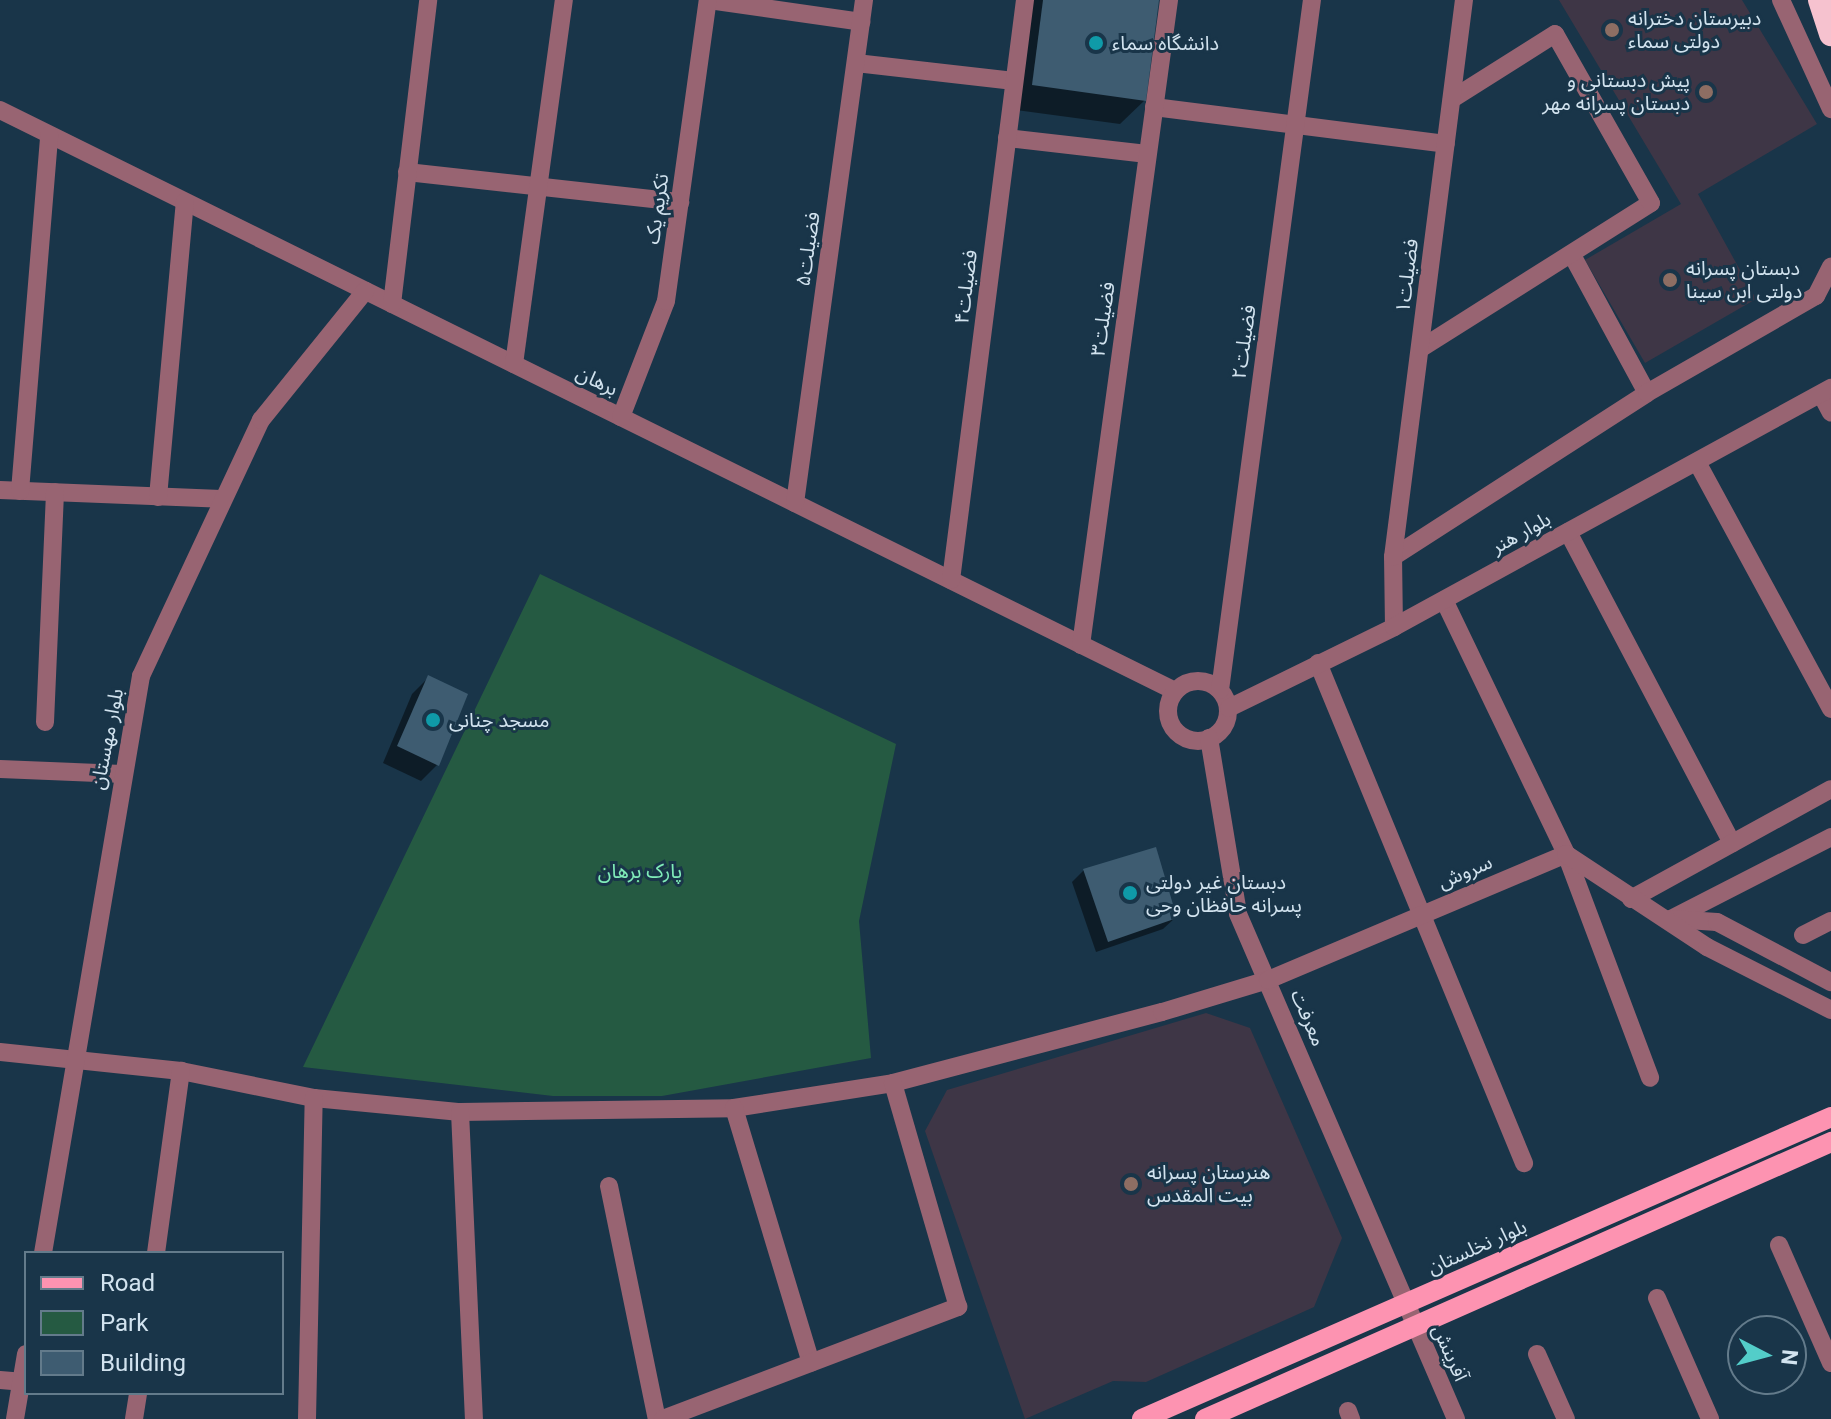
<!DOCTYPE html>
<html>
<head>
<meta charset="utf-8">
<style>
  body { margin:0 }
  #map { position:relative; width:1831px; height:1419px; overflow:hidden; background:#193549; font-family:Roboto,"Noto Sans Arabic",sans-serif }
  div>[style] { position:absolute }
  .education>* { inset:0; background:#3e3646 }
  .green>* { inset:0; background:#255a42 }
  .shadow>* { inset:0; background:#0007 }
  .building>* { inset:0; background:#3e5c71 }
  .minor>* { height:18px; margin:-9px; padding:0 9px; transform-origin:9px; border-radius:9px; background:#986472 }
  .minor>.ring { margin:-9px; padding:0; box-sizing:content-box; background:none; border:18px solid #986472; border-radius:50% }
  .major>* { height:20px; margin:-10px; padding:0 10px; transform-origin:10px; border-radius:10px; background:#fd93b1 }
  .highway>* { height:24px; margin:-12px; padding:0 12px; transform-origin:12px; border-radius:12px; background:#f6c2cf }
  .dots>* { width:22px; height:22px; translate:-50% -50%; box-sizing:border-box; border:4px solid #193549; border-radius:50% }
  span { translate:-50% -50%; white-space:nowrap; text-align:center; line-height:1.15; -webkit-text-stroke:6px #193549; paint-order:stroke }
  .poi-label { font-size:20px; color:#d2e3ef }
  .left { translate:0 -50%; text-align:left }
  .right { translate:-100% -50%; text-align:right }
  .street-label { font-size:20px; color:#d2e3ef }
  .park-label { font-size:20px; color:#80ecb9 }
  .legend { position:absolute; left:24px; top:1251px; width:260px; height:144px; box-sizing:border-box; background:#193549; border:2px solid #637b8b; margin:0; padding:10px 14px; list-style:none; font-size:24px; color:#d2e3ef }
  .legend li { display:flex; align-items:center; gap:16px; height:40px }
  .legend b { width:40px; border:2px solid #637b8b }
  .north { position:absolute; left:1727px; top:1315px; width:80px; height:80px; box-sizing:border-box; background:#193549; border:2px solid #637b8b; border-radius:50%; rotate:96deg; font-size:22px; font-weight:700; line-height:32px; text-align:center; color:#d2e3ef }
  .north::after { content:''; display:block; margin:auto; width:28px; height:36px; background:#53cdc9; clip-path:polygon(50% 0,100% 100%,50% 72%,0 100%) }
</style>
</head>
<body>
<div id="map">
  <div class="education">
    <div style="clip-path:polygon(1559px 0,1742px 0,1817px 124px,1698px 194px,1756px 299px,1645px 363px,1585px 260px,1681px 204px)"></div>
    <div style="clip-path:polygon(1206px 1013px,1250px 1028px,1342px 1238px,1314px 1307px,1146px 1382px,1113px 1381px,1025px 1419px,925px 1131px,947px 1090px)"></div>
  </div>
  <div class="green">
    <div style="clip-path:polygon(540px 574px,896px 744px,859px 921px,871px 1058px,662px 1096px,553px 1096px,303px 1067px)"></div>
  </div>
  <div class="shadow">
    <div style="clip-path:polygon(1023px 0,1157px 0,1145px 100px,1120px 124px,1009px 109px)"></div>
    <div style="clip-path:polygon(428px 678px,466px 695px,437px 765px,421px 781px,383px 763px,412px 694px)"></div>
    <div style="clip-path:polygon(1084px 870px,1175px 918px,1163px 929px,1096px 952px,1072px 882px)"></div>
  </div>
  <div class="building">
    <div style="clip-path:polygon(1043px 0,1159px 0,1146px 101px,1032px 85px)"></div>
    <div style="clip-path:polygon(428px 675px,468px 694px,439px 766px,397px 746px)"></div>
    <div style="clip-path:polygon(1156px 847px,1177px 918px,1108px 942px,1083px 869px)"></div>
  </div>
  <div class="minor">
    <div style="left:709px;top:0;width:154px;rotate:8.2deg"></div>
    <div style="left:1781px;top:0;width:120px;rotate:65.4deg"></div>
    <div style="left:856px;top:63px;width:159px;rotate:6.5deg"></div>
    <div style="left:1154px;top:107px;width:294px;rotate:7.2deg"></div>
    <div style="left:0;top:110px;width:1311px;rotate:26.31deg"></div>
    <div style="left:1007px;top:138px;width:141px;rotate:6.5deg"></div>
    <div style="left:407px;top:172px;width:275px;rotate:6.3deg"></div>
    <div style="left:1572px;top:255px;width:157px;rotate:61.5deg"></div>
    <div style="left:392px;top:304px;width:306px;rotate:-83.2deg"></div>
    <div style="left:1420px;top:349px;width:273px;rotate:-32.3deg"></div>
    <div style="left:1651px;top:203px;width:194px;rotate:-119.6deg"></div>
    <div style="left:1555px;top:34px;width:122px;rotate:147.7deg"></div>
    <div style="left:514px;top:364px;width:367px;rotate:-82.2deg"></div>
    <div style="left:1821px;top:394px;width:21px;rotate:62deg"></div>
    <div style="left:621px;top:417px;width:124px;rotate:-68.8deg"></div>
    <div style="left:666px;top:301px;width:304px;rotate:-82.1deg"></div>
    <div style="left:1697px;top:462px;width:281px;rotate:61.5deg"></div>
    <div style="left:0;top:490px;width:221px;rotate:2.3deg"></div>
    <div style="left:20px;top:491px;width:357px;rotate:-85.3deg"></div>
    <div style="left:158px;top:497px;width:296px;rotate:-84.8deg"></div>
    <div style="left:795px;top:503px;width:508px;rotate:-82.19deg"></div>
    <div style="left:1568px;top:532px;width:352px;rotate:62.2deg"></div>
    <div style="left:1393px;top:557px;width:302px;rotate:-32.8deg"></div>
    <div style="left:1647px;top:393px;width:195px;rotate:-29.9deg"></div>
    <div style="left:1816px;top:296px;width:33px;rotate:-63deg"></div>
    <div style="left:951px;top:580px;width:585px;rotate:-82.73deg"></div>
    <div style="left:1444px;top:600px;width:282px;rotate:64.3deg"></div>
    <div style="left:1566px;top:854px;width:239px;rotate:69.4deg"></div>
    <div style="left:1394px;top:627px;width:70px;rotate:-90.8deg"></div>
    <div style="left:1393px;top:557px;width:562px;rotate:-82.74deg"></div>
    <div style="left:1081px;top:645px;width:651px;rotate:-82.23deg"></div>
    <div style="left:1318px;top:663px;width:541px;rotate:67.61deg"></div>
    <div class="ring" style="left:1168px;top:681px;width:42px;height:42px"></div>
    <div style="left:1220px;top:690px;width:696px;rotate:-82.41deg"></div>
    <div style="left:1229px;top:708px;width:184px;rotate:-26.1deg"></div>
    <div style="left:1394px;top:627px;width:498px;rotate:-28.7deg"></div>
    <div style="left:45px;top:722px;width:230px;rotate:-87.5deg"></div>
    <div style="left:1209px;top:738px;width:178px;rotate:80.6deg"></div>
    <div style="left:1238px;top:914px;width:550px;rotate:66.65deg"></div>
    <div style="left:0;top:769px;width:122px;rotate:2.3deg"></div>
    <div style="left:1631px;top:899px;width:228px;rotate:-28.8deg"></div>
    <div style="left:1671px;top:919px;width:180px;rotate:-27.1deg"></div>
    <div style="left:1671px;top:919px;width:46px;rotate:3.7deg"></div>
    <div style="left:1717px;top:922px;width:129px;rotate:27.8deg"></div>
    <div style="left:1803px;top:935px;width:31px;rotate:-27deg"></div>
    <div style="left:0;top:1052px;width:182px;rotate:6deg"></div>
    <div style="left:181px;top:1071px;width:136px;rotate:11.5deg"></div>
    <div style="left:314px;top:1098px;width:147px;rotate:5.5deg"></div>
    <div style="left:460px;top:1112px;width:274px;rotate:-0.8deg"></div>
    <div style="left:734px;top:1108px;width:161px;rotate:-8.9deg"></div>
    <div style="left:893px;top:1083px;width:278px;rotate:-14.8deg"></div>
    <div style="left:1162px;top:1012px;width:111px;rotate:-16.8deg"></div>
    <div style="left:1268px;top:980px;width:324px;rotate:-22.9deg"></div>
    <div style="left:1566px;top:854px;width:169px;rotate:33.4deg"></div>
    <div style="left:1707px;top:947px;width:139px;rotate:26.9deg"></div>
    <div style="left:734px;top:1108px;width:266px;rotate:73.2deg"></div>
    <div style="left:460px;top:1112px;width:307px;rotate:87.4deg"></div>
    <div style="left:609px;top:1186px;width:238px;rotate:78.4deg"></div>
    <div style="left:1779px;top:1245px;width:129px;rotate:66.2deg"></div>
    <div style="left:43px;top:1253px;width:585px;rotate:-80.36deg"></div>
    <div style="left:141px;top:676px;width:283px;rotate:-64.9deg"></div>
    <div style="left:261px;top:420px;width:166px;rotate:-51.1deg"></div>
    <div style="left:156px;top:1253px;width:184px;rotate:-82.2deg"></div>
    <div style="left:1657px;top:1298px;width:132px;rotate:66.3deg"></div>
    <div style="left:1537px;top:1354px;width:71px;rotate:66deg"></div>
    <div style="left:0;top:1380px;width:21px;rotate:5deg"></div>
    <div style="left:1348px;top:1411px;width:9px;rotate:69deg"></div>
    <div style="left:15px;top:1419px;width:66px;rotate:-80.4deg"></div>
    <div style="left:134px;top:1419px;width:26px;rotate:-81deg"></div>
    <div style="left:307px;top:1419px;width:321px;rotate:-88.8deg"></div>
    <div style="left:663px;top:1419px;width:316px;rotate:-20.8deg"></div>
    <div style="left:958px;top:1307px;width:233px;rotate:-106.2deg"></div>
  </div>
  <div class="major">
    <div style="left:1142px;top:1419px;width:752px;rotate:-23.67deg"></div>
    <div style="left:1205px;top:1419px;width:685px;rotate:-23.87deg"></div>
  </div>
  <div class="highway">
    <div style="left:1820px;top:0;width:36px;rotate:72deg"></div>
  </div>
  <div class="dots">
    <div style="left:1612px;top:30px;background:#8d6e63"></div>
    <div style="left:1096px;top:43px;background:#0f9aa8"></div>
    <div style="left:1706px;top:92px;background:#8d6e63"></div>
    <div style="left:1670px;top:280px;background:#8d6e63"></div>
    <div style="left:433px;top:720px;background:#0f9aa8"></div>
    <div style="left:1130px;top:893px;background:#0f9aa8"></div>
    <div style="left:1131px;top:1184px;background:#8d6e63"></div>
  </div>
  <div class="poi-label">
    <span class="left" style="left:1628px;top:30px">دبیرستان دخترانه<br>دولتی سماء</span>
    <span class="left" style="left:1112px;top:43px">دانشگاه سماء</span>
    <span class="right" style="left:1690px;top:92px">پیش دبستانی و<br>دبستان پسرانه مهر</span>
    <span class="left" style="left:1686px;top:280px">دبستان پسرانه<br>دولتی ابن سینا</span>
    <span class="left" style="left:449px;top:720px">مسجد چنانی</span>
    <span class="left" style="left:1146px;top:894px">دبستان غیر دولتی<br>پسرانه حافظان وحی</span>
    <span class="left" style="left:1147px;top:1184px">هنرستان پسرانه<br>بیت المقدس</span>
  </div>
  <div class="street-label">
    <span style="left:657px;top:209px;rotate:-82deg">تکریم یک</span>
    <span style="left:808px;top:249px;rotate:-82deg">فضیلت۵</span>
    <span style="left:1407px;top:276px;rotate:-83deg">فضیلت۱</span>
    <span style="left:966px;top:287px;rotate:-83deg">فضیلت۴</span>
    <span style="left:1103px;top:319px;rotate:-82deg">فضیلت۳</span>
    <span style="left:1244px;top:342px;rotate:-82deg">فضیلت۲</span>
    <span style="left:597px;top:381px;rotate:26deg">برهان</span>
    <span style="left:1521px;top:533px;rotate:-29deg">بلوار هنر</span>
    <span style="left:107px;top:739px;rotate:-79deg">بلوار مهستان</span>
    <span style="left:1465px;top:872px;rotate:-23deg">سروش</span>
    <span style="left:1308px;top:1018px;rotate:67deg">معرفت</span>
    <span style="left:1477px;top:1247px;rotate:-24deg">بلوار نخلستان</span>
    <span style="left:1450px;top:1353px;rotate:66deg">آفرینش</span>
  </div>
  <div class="park-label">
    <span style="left:640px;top:871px">پارک برهان</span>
  </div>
  <ul class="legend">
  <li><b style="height:10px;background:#fd93b1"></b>Road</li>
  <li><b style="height:22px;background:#255a42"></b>Park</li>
  <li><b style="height:22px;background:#3e5c71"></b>Building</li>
  </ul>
  <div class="north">N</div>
</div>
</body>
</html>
